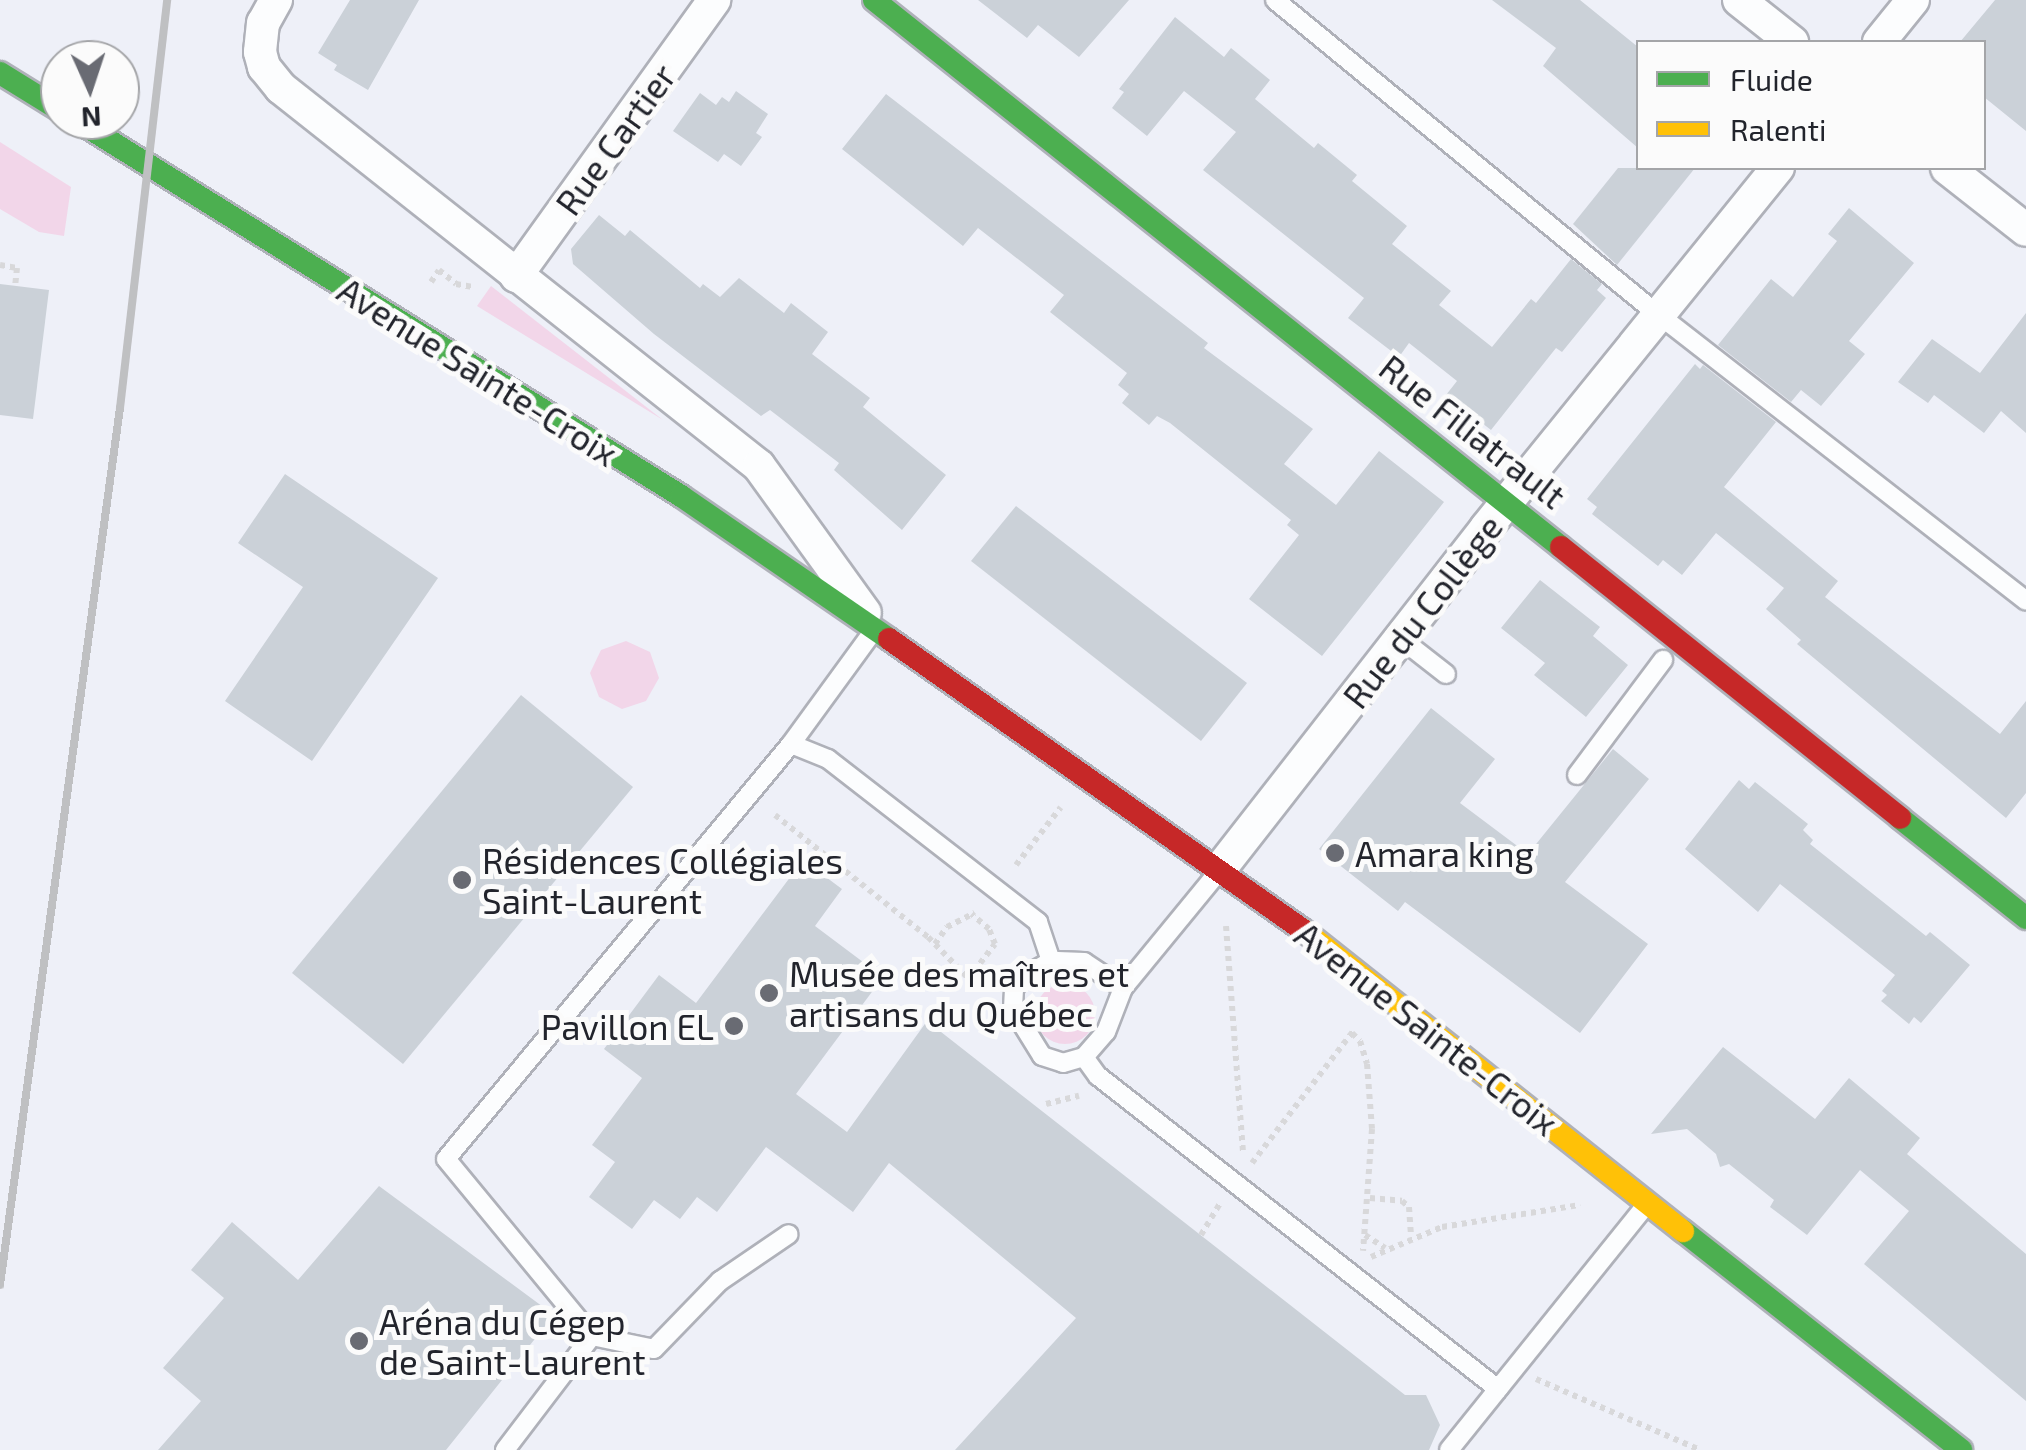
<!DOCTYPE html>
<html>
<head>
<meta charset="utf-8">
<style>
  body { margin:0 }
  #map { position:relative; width:2026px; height:1450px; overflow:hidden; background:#eef0f8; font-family:"Exo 2",sans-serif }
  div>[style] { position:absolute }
  .green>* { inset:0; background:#f2d6e9 }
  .round { border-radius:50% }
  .building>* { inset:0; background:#cbd1d8 }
  .path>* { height:6px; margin-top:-3px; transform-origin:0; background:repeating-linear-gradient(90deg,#d8d8da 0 5px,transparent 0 10px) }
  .roads { filter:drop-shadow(2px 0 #afb1b9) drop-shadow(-2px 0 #afb1b9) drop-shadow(0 2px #afb1b9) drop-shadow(0 -2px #afb1b9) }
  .lane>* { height:18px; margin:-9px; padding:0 9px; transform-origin:9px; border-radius:9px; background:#fcfdfe }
  .street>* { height:32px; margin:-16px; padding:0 16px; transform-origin:16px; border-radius:16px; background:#fcfdfe }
  .fast>* { height:22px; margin:-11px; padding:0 11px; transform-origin:11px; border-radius:11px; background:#4caf50 }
  .slow>* { height:22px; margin:-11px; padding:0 11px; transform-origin:11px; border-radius:11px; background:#ffc107 }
  .jam>* { height:22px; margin:-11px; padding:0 11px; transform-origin:11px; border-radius:11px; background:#c62828 }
  .rail>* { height:8px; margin:-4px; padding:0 4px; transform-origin:4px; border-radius:4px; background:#bfc0c2 }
  .dots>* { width:28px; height:28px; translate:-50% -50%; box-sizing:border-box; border:5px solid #fbfbfb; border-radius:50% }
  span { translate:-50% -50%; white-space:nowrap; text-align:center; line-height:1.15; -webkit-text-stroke:10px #fbfbfb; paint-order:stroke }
  .street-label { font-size:35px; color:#22242c }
  .poi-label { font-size:35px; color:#22242c }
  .left { translate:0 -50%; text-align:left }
  .right { translate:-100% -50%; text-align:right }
  .legend { position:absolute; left:1636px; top:40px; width:350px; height:130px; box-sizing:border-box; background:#fbfbfb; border:2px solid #a4a5a8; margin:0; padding:12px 18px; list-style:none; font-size:30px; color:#22242c }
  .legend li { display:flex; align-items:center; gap:20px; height:50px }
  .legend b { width:50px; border:2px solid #a4a5a8 }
  .north { position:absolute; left:40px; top:40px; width:100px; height:100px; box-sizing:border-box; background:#fbfbfb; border:2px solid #a4a5a8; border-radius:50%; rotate:177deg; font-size:28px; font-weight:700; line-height:40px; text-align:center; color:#22242c }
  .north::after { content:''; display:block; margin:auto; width:35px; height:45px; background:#696b73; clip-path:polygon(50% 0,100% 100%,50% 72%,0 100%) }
</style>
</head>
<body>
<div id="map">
  <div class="green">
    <div style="clip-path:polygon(0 142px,71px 187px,64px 236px,39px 232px,0 209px)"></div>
    <div style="clip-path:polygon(491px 286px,663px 420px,477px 306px)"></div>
    <div style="clip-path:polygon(626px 641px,650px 652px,659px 678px,646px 701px,622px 709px,599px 697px,590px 673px,601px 650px)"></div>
    <div class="round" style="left:1035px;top:984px;width:60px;height:60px"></div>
  </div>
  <div class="building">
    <div style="clip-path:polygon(350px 0,419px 0,368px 90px,334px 70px,337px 65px,318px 53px)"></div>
    <div style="clip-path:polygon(978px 0,1129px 0,1079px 57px,1038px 25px,1027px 38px)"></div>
    <div style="clip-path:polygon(1492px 0,1580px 0,1638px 47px,1638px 148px,1543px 66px,1556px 48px)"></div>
    <div style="clip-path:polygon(1995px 0,2026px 0,2026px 131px,1984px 97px,1984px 42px,1960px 42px)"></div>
    <div style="clip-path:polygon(1175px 17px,1224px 57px,1231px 48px,1270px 80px,1255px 99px,1314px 148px,1318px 143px,1357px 175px,1352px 181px,1407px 226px,1392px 244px,1451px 291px,1439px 305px,1492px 347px,1531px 299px,1536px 303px,1571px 259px,1602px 284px,1597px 290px,1606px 298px,1562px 352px,1556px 348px,1491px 430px,1446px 395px,1457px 381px,1409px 343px,1399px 357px,1348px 318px,1364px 298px,1203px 170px,1236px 132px,1184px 91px,1147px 136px,1112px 108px,1124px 92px,1119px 89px)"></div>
    <div style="clip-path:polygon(736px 91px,768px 114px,756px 133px,762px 137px,741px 166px,724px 154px,718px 162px,673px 131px,700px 93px,716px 105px,722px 97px,729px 102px)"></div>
    <div style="clip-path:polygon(886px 94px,1208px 343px,1204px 348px,1313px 429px,1284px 464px,1336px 505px,1379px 451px,1444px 502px,1322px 656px,1249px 599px,1299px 535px,1287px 525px,1291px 520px,1170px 423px,1157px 416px,1149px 425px,1122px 403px,1129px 394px,1118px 385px,1127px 373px,1050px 312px,1064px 295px,978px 228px,963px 246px,842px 149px)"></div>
    <div style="clip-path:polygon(1618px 168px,1695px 168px,1617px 265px,1573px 224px)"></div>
    <div style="clip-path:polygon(1849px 208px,1914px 263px,1849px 341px,1865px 354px,1821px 406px,1801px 390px,1791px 402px,1718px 345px,1771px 279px,1793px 297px,1837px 241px,1828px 234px)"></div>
    <div style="clip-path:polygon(599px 215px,625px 236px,630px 230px,700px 288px,703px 284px,720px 297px,739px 278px,784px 313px,791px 303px,828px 332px,812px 354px,870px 398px,863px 407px,946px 475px,902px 530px,834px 470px,839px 463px,770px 410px,761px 416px,654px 334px,573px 264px,571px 249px)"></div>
    <div style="clip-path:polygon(0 284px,49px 290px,33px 419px,0 415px)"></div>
    <div style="clip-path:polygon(2026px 313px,2026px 433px,2001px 411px,1984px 433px,1934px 395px,1928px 403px,1898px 382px,1932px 339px,1980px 373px)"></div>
    <div style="clip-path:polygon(1695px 364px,1700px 369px,1703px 365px,1776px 422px,1724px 487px,1838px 581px,1825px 597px,2000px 734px,2026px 701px,2026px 793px,2006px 818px,1797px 644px,1801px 640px,1766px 609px,1784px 588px,1716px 533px,1682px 575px,1663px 560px,1658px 566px,1592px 514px,1597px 507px,1587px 499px)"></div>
    <div style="clip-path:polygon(285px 474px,438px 578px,312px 761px,225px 701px,303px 587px,238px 543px)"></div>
    <div style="clip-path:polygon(1016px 506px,1247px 683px,1201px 741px,971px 561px)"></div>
    <div style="clip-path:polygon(1540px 580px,1600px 627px,1593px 636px,1628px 665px,1586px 717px,1534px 675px,1545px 663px,1501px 628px)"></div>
    <div style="clip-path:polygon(521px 695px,633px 787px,403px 1064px,292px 973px)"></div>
    <div style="clip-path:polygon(1431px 708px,1495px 759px,1460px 803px,1528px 854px,1613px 749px,1649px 779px,1565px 882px,1648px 944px,1580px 1033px,1405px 902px,1398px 911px,1319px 849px)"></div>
    <div style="clip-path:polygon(1739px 780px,1749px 789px,1755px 782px,1808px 824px,1803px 830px,1813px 840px,1810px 844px,1926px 936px,1930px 932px,1970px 965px,1921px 1023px,1914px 1017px,1909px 1024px,1881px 1001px,1887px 995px,1882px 991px,1895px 975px,1780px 884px,1758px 912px,1685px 849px)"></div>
    <div style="clip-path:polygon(803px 860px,842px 889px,815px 926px,883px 977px,796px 1094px,847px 1132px,927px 1021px,1405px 1395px,1426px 1395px,1440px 1425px,1429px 1450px,955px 1450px,1076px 1318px,889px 1163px,853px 1212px,766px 1147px,717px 1212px,697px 1197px,680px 1219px,654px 1200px,632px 1229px,589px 1197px,615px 1162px,592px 1145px,642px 1078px,604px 1049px,659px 975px,696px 1003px)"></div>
    <div style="clip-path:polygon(1723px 1047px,1815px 1119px,1849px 1078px,1920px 1138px,1907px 1154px,2026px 1254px,2026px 1401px,1864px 1264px,1909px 1211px,1860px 1170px,1807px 1235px,1770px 1207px,1774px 1200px,1729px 1164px,1720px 1167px,1716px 1154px,1687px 1129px,1651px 1134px)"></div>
    <div style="clip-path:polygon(379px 1186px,554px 1315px,446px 1450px,158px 1450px,201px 1401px,163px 1368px,224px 1298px,191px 1270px,232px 1222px,298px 1280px)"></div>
  </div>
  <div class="path">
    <div style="left:0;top:265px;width:17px;rotate:10deg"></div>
    <div style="left:17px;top:268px;width:18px;rotate:96deg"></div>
    <div style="left:431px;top:282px;width:14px;rotate:-56deg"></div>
    <div style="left:439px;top:270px;width:22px;rotate:39deg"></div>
    <div style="left:456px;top:284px;width:17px;rotate:10deg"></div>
    <div style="left:775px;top:815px;width:196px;rotate:38.6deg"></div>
    <div style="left:928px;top:937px;width:67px;rotate:45.6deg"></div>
    <div style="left:1016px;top:865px;width:73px;rotate:-52.2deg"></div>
    <div style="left:1226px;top:926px;width:228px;rotate:85.7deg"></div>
    <div style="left:935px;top:944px;width:21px;rotate:-55deg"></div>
    <div style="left:947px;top:927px;width:31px;rotate:-27deg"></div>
    <div style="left:968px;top:979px;width:44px;rotate:-52.4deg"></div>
    <div style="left:995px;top:944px;width:16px;rotate:-112deg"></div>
    <div style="left:989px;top:929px;width:23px;rotate:-139deg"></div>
    <div style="left:1352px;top:1033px;width:11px;rotate:45deg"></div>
    <div style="left:1360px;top:1041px;width:24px;rotate:73deg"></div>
    <div style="left:1367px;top:1064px;width:65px;rotate:85.6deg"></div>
    <div style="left:1372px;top:1129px;width:122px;rotate:94.2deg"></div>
    <div style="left:1046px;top:1104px;width:34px;rotate:-14deg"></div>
    <div style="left:1252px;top:1163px;width:168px;rotate:-52.5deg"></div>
    <div style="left:1370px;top:1198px;width:32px;rotate:5deg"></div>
    <div style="left:1402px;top:1201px;width:9px;rotate:41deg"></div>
    <div style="left:1409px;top:1207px;width:30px;rotate:86deg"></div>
    <div style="left:1201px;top:1235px;width:39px;rotate:-59deg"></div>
    <div style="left:1365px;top:1235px;width:24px;rotate:33deg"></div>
    <div style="left:1371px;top:1257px;width:77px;rotate:-22.9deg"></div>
    <div style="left:1442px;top:1227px;width:140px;rotate:-9.1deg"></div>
    <div style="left:1536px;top:1379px;width:179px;rotate:23.4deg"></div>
  </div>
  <div class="roads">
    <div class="lane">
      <div style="left:1275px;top:0;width:497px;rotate:39.4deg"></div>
      <div style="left:1659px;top:315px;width:465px;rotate:37.9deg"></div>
      <div style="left:1401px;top:639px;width:57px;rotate:37.9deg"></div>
      <div style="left:791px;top:744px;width:40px;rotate:22deg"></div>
      <div style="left:828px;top:759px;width:266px;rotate:37.8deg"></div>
      <div style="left:1038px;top:922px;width:41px;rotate:71.6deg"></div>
      <div style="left:1577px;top:775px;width:144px;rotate:-53.2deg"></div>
      <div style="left:1123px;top:988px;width:47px;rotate:-146.3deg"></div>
      <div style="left:1084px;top:962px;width:33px;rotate:-178deg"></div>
      <div style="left:1051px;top:961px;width:36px;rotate:150deg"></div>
      <div style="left:1020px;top:979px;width:12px;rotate:121deg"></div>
      <div style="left:1014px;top:989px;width:20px;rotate:93deg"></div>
      <div style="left:1013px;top:1009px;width:55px;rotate:58.3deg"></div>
      <div style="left:1042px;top:1056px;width:22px;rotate:18deg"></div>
      <div style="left:1063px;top:1063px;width:22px;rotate:-16deg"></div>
      <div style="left:1084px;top:1057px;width:33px;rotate:-49deg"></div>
      <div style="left:1106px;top:1032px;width:47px;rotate:-68.9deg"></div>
      <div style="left:1123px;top:988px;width:153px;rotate:-50.6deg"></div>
      <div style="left:1084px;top:1057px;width:24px;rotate:54deg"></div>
      <div style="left:1098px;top:1076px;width:508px;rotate:38.04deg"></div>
      <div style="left:592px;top:1336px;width:229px;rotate:-129.5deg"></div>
      <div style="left:446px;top:1159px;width:540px;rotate:-50.26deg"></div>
      <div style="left:791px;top:744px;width:142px;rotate:-53.9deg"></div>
      <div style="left:505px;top:1450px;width:143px;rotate:-52.7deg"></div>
      <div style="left:592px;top:1336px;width:63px;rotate:11.8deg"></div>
      <div style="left:654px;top:1349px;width:95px;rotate:-45.9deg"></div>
      <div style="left:720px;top:1281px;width:83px;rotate:-34.3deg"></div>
      <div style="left:1449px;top:1450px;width:314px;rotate:-51.2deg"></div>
    </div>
    <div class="street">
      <div style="left:276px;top:0;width:26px;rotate:119deg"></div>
      <div style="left:263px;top:23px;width:29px;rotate:96deg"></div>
      <div style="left:260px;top:52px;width:16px;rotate:75deg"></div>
      <div style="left:264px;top:67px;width:27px;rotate:51deg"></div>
      <div style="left:281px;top:88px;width:609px;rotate:38.34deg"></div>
      <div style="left:759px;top:466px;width:181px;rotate:54.2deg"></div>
      <div style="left:1739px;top:0;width:68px;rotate:38.4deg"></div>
      <div style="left:1879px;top:42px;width:54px;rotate:-51deg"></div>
      <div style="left:1947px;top:168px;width:100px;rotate:38.1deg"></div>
      <div style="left:516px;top:276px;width:340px;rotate:-54.3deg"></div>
      <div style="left:1220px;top:869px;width:432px;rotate:-52deg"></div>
      <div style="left:1486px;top:528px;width:464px;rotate:-51deg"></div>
    </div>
    <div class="fast">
      <div style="left:874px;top:0;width:878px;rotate:38.53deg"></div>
      <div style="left:0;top:73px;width:70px;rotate:31.7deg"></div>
      <div style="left:76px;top:120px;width:712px;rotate:31.86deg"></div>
      <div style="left:681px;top:496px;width:252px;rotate:34.5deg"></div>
      <div style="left:1900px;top:818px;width:161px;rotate:38.4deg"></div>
      <div style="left:1683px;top:1231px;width:354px;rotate:38.2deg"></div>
    </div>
    <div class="slow">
      <div style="left:1303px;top:930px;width:485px;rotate:38.4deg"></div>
    </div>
    <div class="jam">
      <div style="left:1561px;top:547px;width:434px;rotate:38.6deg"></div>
      <div style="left:889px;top:639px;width:506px;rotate:35.1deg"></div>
    </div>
  </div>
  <div class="rail">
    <div style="left:0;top:1285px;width:885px;rotate:-82.21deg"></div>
    <div style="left:120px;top:408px;width:411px;rotate:-83.4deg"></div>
  </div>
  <div class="dots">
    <div style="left:1335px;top:853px;background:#696b73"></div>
    <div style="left:462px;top:880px;background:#696b73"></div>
    <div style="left:769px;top:993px;background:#696b73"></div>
    <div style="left:734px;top:1026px;background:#696b73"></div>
    <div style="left:359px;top:1341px;background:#696b73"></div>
  </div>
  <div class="street-label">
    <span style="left:615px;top:139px;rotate:-54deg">Rue Cartier</span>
    <span style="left:478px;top:371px;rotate:32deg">Avenue Sainte-Croix</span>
    <span style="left:1473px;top:431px;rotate:38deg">Rue Filiatrault</span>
    <span style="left:1422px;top:611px;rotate:-52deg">Rue du Collège</span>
    <span style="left:1427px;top:1028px;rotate:38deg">Avenue Sainte-Croix</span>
  </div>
  <div class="poi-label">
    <span class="left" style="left:1355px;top:853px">Amara king</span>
    <span class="left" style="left:482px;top:880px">Résidences Collégiales<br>Saint-Laurent</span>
    <span class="left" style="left:789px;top:993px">Musée des maîtres et<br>artisans du Québec</span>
    <span class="right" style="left:714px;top:1026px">Pavillon EL</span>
    <span class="left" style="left:379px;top:1341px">Aréna du Cégep<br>de Saint-Laurent</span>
  </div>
  <ul class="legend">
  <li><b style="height:12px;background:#4caf50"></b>Fluide</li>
  <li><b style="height:12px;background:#ffc107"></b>Ralenti</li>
  </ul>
  <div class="north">N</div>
</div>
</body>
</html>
